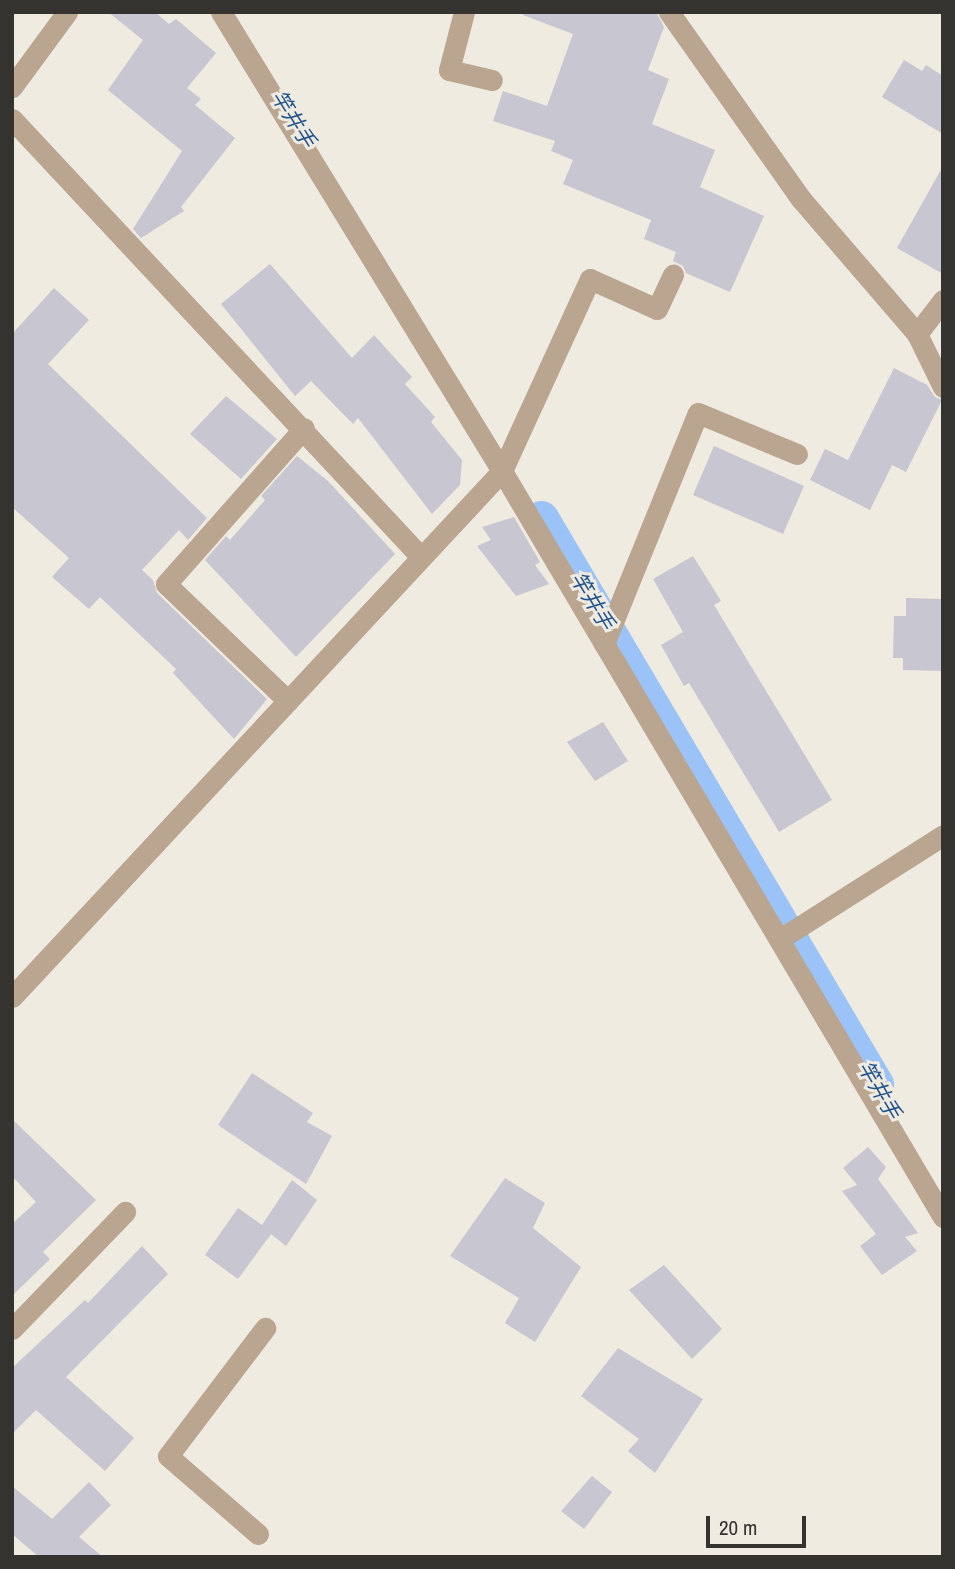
<!DOCTYPE html>
<html>
<head>
<meta charset="utf-8">
<style>
  body { margin:0 }
  #map { position:relative; width:955px; height:1569px; overflow:hidden; background:#efebe0; font-family:"Archivo Narrow","Noto Sans JP",sans-serif }
  div>[style] { position:absolute }
  .canal>* { height:35px; margin:-17.5px; padding:0 17.5px; transform-origin:17.5px; border-radius:17.5px; background:#9cc3f7 }
  .building>* { inset:0; background:#c7c6d1 }
  .minor>* { height:21px; margin:-10.5px; padding:0 10.5px; transform-origin:10.5px; border-radius:10.5px; background:#baa590 }
  span { translate:-50% -50%; white-space:nowrap; text-align:center; line-height:1.15; -webkit-text-stroke:6px #efebe0; paint-order:stroke }
  .water-label { font-size:21px; color:#1f518f; font-style:italic }
  .frame { position:absolute; inset:0; border:14px solid #34332f; pointer-events:none }
  .scale { position:absolute; left:706px; top:1516px; width:100px; height:32px; box-sizing:border-box; border:4px solid #34332f; border-top:0; padding-left:9px; font-size:21px; line-height:24px; white-space:nowrap; color:#34332f; -webkit-text-stroke:5px #efebe0; paint-order:stroke }
</style>
</head>
<body>
<div id="map">
  <div class="canal">
    <div style="left:541px;top:518px;width:658px;rotate:59.38deg"></div>
  </div>
  <div class="building">
    <div style="clip-path:polygon(108px 12px,155px 12px,169px 24px,176px 19px,216px 53px,187px 88px,201px 99px,195px 105px,235px 138px,181px 207px,184px 211px,141px 238px,133px 229px,182px 151px,108px 90px,143px 40px)"></div>
    <div style="clip-path:polygon(524px 12px,656px 12px,664px 27px,648px 70px,669px 79px,652px 124px,715px 150px,700px 187px,764px 216px,730px 292px,686px 273px,683px 266px,673px 261px,676px 252px,644px 239px,651px 220px,563px 184px,573px 160px,551px 151px,555px 141px,493px 121px,503px 91px,547px 106px,573px 34px,523px 15px)"></div>
    <div style="clip-path:polygon(904px 60px,922px 71px,926px 65px,943px 76px,943px 134px,882px 97px)"></div>
    <div style="clip-path:polygon(943px 166px,943px 274px,897px 248px)"></div>
    <div style="clip-path:polygon(270px 264px,352px 358px,374px 335px,412px 377px,405px 384px,435px 417px,431px 422px,462px 460px,460px 485px,432px 514px,358px 418px,353px 424px,311px 381px,295px 396px,221px 304px)"></div>
    <div style="clip-path:polygon(54px 288px,89px 320px,48px 364px,207px 518px,188px 540px,179px 530px,142px 570px,153px 580px,157px 593px,267px 699px,234px 739px,173px 673px,176px 669px,100px 597px,89px 609px,52px 577px,69px 558px,12px 507px,12px 334px)"></div>
    <div style="clip-path:polygon(894px 368px,927px 385px,935px 397px,942px 400px,906px 472px,892px 465px,870px 510px,810px 480px,825px 449px,848px 460px)"></div>
    <div style="clip-path:polygon(226px 396px,277px 439px,241px 479px,190px 434px)"></div>
    <div style="clip-path:polygon(714px 446px,804px 486px,783px 534px,693px 495px)"></div>
    <div style="clip-path:polygon(297px 456px,328px 481px,395px 554px,296px 657px,205px 560px,226px 536px,230px 540px,265px 500px,261px 496px)"></div>
    <div style="clip-path:polygon(514px 517px,540px 562px,535px 565px,549px 584px,516px 596px,477px 546px,491px 540px,482px 527px)"></div>
    <div style="clip-path:polygon(693px 556px,721px 601px,714px 605px,832px 800px,779px 832px,689px 683px,684px 686px,661px 645px,683px 632px,653px 579px)"></div>
    <div style="clip-path:polygon(906px 598px,943px 599px,943px 671px,903px 670px,903px 658px,893px 658px,894px 616px,906px 616px)"></div>
    <div style="clip-path:polygon(603px 722px,628px 761px,595px 781px,567px 742px)"></div>
    <div style="clip-path:polygon(252px 1073px,313px 1113px,307px 1122px,332px 1136px,306px 1184px,218px 1125px)"></div>
    <div style="clip-path:polygon(12px 1119px,96px 1200px,43px 1252px,50px 1259px,12px 1296px,12px 1224px,36px 1202px,12px 1176px)"></div>
    <div style="clip-path:polygon(868px 1147px,886px 1167px,878px 1179px,918px 1233px,905px 1237px,917px 1251px,882px 1275px,860px 1246px,876px 1234px,842px 1191px,857px 1185px,843px 1168px)"></div>
    <div style="clip-path:polygon(505px 1178px,545px 1203px,533px 1228px,581px 1267px,535px 1342px,505px 1323px,519px 1298px,450px 1256px)"></div>
    <div style="clip-path:polygon(292px 1180px,317px 1200px,286px 1246px,271px 1234px,238px 1279px,205px 1255px,238px 1208px,262px 1225px)"></div>
    <div style="clip-path:polygon(142px 1246px,168px 1274px,66px 1377px,134px 1438px,105px 1471px,36px 1410px,12px 1434px,12px 1368px,85px 1300px,88px 1303px)"></div>
    <div style="clip-path:polygon(664px 1265px,722px 1329px,692px 1359px,629px 1290px)"></div>
    <div style="clip-path:polygon(618px 1348px,703px 1399px,655px 1473px,628px 1451px,639px 1439px,581px 1396px)"></div>
    <div style="clip-path:polygon(592px 1476px,612px 1492px,584px 1529px,561px 1511px)"></div>
    <div style="clip-path:polygon(89px 1482px,111px 1505px,79px 1537px,103px 1557px,39px 1557px,12px 1534px,12px 1486px,52px 1519px)"></div>
  </div>
  <div class="minor">
    <div style="left:221px;top:12px;width:538px;rotate:58.53deg"></div>
    <div style="left:502px;top:471px;width:867px;rotate:59.41deg"></div>
    <div style="left:464px;top:12px;width:60px;rotate:104.5deg"></div>
    <div style="left:449px;top:70px;width:44px;rotate:13.1deg"></div>
    <div style="left:669px;top:12px;width:229px;rotate:54.8deg"></div>
    <div style="left:801px;top:199px;width:178px;rotate:49.3deg"></div>
    <div style="left:917px;top:334px;width:59px;rotate:63.9deg"></div>
    <div style="left:12px;top:87px;width:93px;rotate:-53.7deg"></div>
    <div style="left:12px;top:119px;width:599px;rotate:46.96deg"></div>
    <div style="left:917px;top:334px;width:43px;rotate:-52.6deg"></div>
    <div style="left:604px;top:644px;width:249px;rotate:-67.9deg"></div>
    <div style="left:698px;top:413px;width:107px;rotate:22.5deg"></div>
    <div style="left:288px;top:701px;width:169px;rotate:-136.2deg"></div>
    <div style="left:166px;top:584px;width:208px;rotate:-48.5deg"></div>
    <div style="left:780px;top:939px;width:193px;rotate:-32.5deg"></div>
    <div style="left:12px;top:997px;width:719px;rotate:-47.03deg"></div>
    <div style="left:502px;top:471px;width:211px;rotate:-65.4deg"></div>
    <div style="left:590px;top:279px;width:73px;rotate:24.1deg"></div>
    <div style="left:657px;top:309px;width:38px;rotate:-65deg"></div>
    <div style="left:12px;top:1329px;width:163px;rotate:-46deg"></div>
    <div style="left:258px;top:1534px;width:119px;rotate:-139.1deg"></div>
    <div style="left:168px;top:1456px;width:161px;rotate:-52.8deg"></div>
  </div>
  <div class="water-label">
    <span style="left:293px;top:119px;rotate:58deg">竿井手</span>
    <span style="left:592px;top:601px;rotate:59deg">竿井手</span>
    <span style="left:879px;top:1090px;rotate:60deg">竿井手</span>
  </div>
  <div class="frame"></div>
  <div class="scale">20 m</div>
</div>
</body>
</html>
